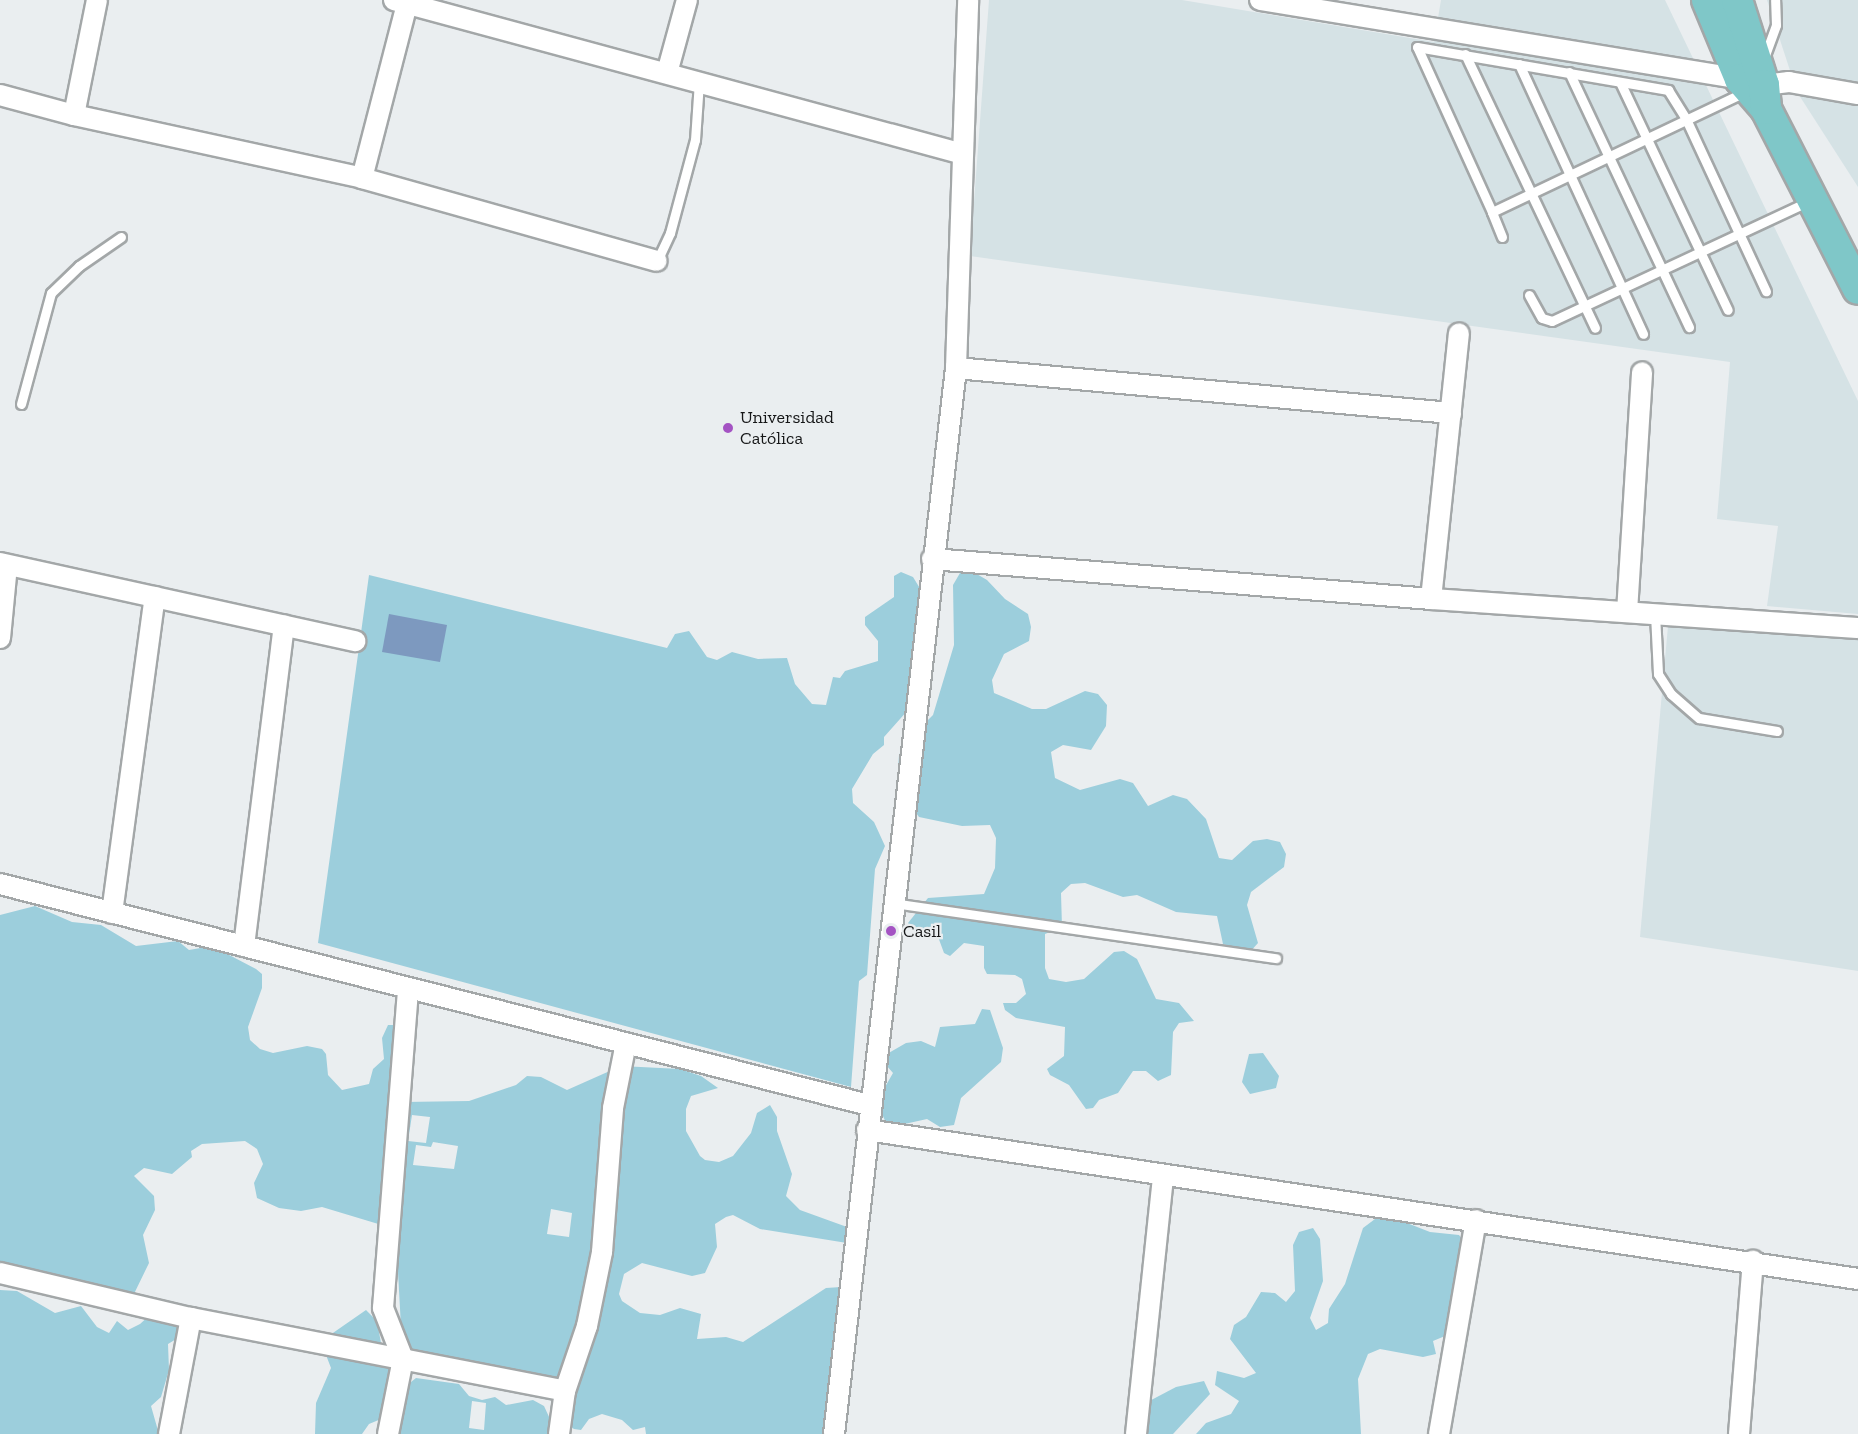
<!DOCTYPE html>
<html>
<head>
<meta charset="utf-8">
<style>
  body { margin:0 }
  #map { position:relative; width:1858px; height:1434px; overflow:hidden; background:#eaeef0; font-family:"Zilla Slab",serif }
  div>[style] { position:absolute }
  .built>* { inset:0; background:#d5e2e5 }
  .green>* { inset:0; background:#9ccedc }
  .water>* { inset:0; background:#7d99bf }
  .roads { filter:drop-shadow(2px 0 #a3a7a8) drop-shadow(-2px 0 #a3a7a8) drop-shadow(0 2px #a3a7a8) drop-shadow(0 -2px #a3a7a8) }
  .lane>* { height:9px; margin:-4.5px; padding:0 4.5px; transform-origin:4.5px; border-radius:4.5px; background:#fff }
  .street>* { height:20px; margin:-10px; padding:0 10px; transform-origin:10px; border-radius:10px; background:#fff }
  .primary>* { height:30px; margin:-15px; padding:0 15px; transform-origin:15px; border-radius:15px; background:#7fc7c8 }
  .dots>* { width:16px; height:16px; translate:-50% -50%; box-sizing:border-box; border:3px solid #eaeef0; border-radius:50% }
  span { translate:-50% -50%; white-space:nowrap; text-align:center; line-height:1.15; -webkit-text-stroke:4.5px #eaeef0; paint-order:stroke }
  .poi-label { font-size:18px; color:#151617 }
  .left { translate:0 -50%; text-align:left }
</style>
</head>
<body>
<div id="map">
  <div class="built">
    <div style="clip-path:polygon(989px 0,1182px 0,1434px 42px,1441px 0,1665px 0,1858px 401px,1858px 614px,1767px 606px,1778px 526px,1717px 519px,1730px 362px,970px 256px)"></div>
    <div style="clip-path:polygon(1767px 0,1858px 0,1858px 187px,1797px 92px)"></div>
    <div style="clip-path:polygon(1668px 626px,1858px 640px,1858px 971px,1640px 937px)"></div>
  </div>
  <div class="green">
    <div style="clip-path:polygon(901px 572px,913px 577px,924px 595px,908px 710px,884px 737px,884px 745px,873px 754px,852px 789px,853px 803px,874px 822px,885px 846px,875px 869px,867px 975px,859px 981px,851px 1087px,318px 943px,369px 575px,667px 648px,675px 634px,689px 631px,707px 657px,717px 660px,732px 652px,758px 659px,787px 658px,795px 684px,812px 704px,826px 705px,833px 677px,840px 678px,845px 671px,878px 661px,878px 641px,865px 625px,865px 617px,894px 597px,894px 576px)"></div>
    <div style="clip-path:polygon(960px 573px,975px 573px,987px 580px,1005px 599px,1028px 614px,1031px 627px,1029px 641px,1004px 654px,992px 680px,994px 693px,1032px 709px,1046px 709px,1085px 691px,1098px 694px,1107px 705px,1106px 726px,1091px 750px,1063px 745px,1051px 752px,1055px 778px,1080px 790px,1120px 779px,1133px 783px,1148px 806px,1173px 795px,1187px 799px,1206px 819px,1219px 858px,1232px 860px,1253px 841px,1267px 839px,1280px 842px,1286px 854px,1284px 867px,1251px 892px,1247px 905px,1258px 943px,1249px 953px,1223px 944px,1217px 916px,1176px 912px,1137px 895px,1123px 897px,1085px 883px,1071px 884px,1061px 893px,1062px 927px,1045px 934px,1045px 968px,1049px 979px,1066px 982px,1084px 979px,1114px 952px,1124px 951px,1137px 959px,1156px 999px,1179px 1003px,1194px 1021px,1179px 1023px,1173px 1032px,1171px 1075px,1158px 1081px,1146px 1071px,1133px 1071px,1118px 1093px,1099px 1100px,1093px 1108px,1086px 1109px,1069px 1085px,1050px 1075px,1047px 1069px,1064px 1056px,1065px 1027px,1016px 1018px,1005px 1010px,1003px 1003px,1016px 1003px,1026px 994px,1022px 979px,1015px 975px,987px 974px,984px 968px,984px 946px,964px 943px,950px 956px,944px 953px,937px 934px,916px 933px,908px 923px,928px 898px,984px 894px,995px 868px,996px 838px,990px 825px,962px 826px,919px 817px,911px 806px,914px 793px,898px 769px,899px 755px,906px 742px,933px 715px,954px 645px,953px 585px)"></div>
    <div style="clip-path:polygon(evenodd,35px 906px,72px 922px,101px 925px,136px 946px,178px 941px,189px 950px,212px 946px,256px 969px,262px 974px,262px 988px,248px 1027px,250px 1040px,260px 1049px,273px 1053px,307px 1046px,322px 1049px,326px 1054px,328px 1075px,342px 1090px,369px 1084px,373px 1069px,384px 1059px,382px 1038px,388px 1025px,395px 1025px,396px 1051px,389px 1087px,392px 1094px,404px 1102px,469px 1101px,516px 1085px,527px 1076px,541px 1077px,567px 1090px,621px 1066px,680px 1069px,701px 1076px,718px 1088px,691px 1096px,686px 1109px,686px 1131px,700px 1156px,705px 1160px,719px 1162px,733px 1156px,751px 1133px,757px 1113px,770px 1105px,777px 1117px,777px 1131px,792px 1174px,786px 1196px,800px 1210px,847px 1227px,853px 1231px,847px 1243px,760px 1229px,733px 1215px,726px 1217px,715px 1224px,717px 1247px,705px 1273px,692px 1276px,642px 1263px,624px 1274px,619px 1294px,622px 1301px,640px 1313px,660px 1315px,680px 1308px,701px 1314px,697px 1339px,726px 1337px,743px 1342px,826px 1288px,841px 1287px,853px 1311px,840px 1434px,646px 1434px,645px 1427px,633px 1430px,622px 1420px,602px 1414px,589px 1419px,581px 1430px,574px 1429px,562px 1421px,549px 1394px,529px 1385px,483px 1385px,421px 1358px,408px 1349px,401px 1327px,396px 1235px,385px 1226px,322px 1207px,301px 1211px,279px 1208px,257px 1198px,254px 1183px,263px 1164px,257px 1149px,245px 1141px,202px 1144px,191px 1151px,192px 1157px,172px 1174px,144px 1168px,134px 1176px,154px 1196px,155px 1210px,143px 1235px,149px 1263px,131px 1300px,0 1273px,0 915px,35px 906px,412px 1115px,430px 1117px,426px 1143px,408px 1141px,412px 1115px,35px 906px,433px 1142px,458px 1146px,454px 1169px,413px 1165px,416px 1145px,431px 1147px,433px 1142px,35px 906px,551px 1209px,572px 1213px,569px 1237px,547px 1234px,551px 1209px)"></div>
    <div style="clip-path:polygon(982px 1009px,990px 1010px,1003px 1048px,1001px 1062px,961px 1098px,954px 1125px,940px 1127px,927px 1119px,900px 1125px,886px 1123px,880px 1109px,881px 1094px,893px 1073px,880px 1058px,906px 1043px,921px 1041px,935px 1047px,940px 1027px,975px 1024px)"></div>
    <div style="clip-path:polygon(1263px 1053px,1279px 1076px,1276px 1088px,1250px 1094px,1242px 1082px,1249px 1054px)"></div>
    <div style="clip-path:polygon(1389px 1216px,1430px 1232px,1459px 1235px,1467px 1246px,1475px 1285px,1472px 1311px,1459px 1340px,1445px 1336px,1433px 1341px,1436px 1354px,1423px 1357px,1380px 1349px,1368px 1354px,1358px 1379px,1361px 1434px,1196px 1434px,1206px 1423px,1231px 1414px,1239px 1401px,1215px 1385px,1217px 1371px,1244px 1378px,1256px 1373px,1230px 1339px,1234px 1325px,1246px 1317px,1261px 1292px,1275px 1293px,1286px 1302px,1295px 1291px,1293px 1245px,1299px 1232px,1313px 1228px,1320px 1239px,1323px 1281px,1310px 1318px,1316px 1330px,1328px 1323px,1329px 1309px,1345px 1284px,1363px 1228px,1375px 1219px)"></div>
    <div style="clip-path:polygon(0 1290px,17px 1291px,55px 1313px,81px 1306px,97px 1327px,109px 1333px,117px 1321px,128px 1330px,140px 1324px,161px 1305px,188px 1305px,191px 1330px,168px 1344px,169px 1370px,161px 1397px,151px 1406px,159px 1434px,0 1434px)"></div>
    <div style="clip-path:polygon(366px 1310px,377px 1321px,381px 1343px,395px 1366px,388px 1378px,387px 1405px,381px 1419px,369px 1424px,362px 1434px,315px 1434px,316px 1403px,331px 1368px,326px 1355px,330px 1335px)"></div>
    <div style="clip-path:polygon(evenodd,416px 1378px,459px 1384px,469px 1396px,482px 1400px,495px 1397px,506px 1405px,533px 1400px,544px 1406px,550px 1419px,550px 1434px,399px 1434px,406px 1386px,416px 1378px,472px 1401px,486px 1403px,484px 1430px,469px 1428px,472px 1401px)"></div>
    <div style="clip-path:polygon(1204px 1381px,1210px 1394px,1173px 1434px,1130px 1434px,1138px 1407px,1176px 1387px)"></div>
  </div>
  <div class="water">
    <div style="clip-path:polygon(389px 614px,447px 625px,440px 662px,382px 652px)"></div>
  </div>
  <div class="roads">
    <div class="lane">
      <div style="left:1465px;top:54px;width:303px;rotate:64.6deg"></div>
      <div style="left:1764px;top:58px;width:35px;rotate:-70deg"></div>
      <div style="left:1776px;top:25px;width:25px;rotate:-92deg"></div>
      <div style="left:1519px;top:64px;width:297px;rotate:65.3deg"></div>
      <div style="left:1569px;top:72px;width:282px;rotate:64.8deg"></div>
      <div style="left:1620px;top:82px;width:252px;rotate:64.7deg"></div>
      <div style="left:1492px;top:212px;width:181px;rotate:-114.4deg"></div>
      <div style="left:1417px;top:47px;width:255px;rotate:9.7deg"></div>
      <div style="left:1668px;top:90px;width:34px;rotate:58deg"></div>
      <div style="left:1686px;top:119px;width:190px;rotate:65.1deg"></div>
      <div style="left:1502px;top:237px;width:27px;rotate:-112deg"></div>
      <div style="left:1492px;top:212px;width:280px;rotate:-25.4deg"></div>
      <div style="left:657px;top:261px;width:31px;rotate:-65deg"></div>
      <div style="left:670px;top:233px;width:96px;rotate:-75deg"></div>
      <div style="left:695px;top:140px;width:58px;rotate:-86.1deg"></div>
      <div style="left:1529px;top:295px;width:26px;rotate:61deg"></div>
      <div style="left:1542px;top:318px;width:10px;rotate:17deg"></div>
      <div style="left:1552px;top:321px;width:281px;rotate:-25deg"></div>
      <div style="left:21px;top:404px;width:115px;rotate:-74.9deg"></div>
      <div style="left:51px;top:293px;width:39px;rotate:-44deg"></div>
      <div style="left:79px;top:266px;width:51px;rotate:-34.6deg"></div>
      <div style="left:1655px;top:614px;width:60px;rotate:87.1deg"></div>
      <div style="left:1658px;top:674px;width:24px;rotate:57deg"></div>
      <div style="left:1671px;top:694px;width:37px;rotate:41deg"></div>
      <div style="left:1699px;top:718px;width:79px;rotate:9.5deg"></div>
      <div style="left:893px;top:903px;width:387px;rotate:8.2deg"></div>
    </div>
    <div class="street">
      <div style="left:394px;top:0;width:589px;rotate:15.14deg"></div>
      <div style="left:1260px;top:0;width:486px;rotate:9.3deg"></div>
      <div style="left:667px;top:73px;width:76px;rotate:-74.7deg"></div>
      <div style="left:1764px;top:85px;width:25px;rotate:-7deg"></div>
      <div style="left:1789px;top:82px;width:70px;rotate:9.9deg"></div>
      <div style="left:0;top:95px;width:77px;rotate:15.1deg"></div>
      <div style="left:74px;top:115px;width:295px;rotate:12.3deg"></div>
      <div style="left:362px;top:178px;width:306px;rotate:15.7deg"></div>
      <div style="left:74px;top:115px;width:117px;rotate:-78.7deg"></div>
      <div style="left:362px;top:178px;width:184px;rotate:-75.5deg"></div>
      <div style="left:956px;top:368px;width:497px;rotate:5.2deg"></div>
      <div style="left:932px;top:559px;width:501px;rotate:4.58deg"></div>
      <div style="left:1431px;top:599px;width:428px;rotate:3.9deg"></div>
      <div style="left:0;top:563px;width:364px;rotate:12.4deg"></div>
      <div style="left:1431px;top:599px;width:267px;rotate:-84deg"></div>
      <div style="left:1627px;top:612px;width:240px;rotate:-86.4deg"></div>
      <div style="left:0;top:638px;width:73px;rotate:-84.5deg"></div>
      <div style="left:0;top:884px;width:897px;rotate:14.27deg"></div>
      <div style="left:112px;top:913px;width:319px;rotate:-82.3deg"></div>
      <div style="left:244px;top:946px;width:323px;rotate:-82.9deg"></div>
      <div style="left:867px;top:1130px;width:1002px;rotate:8.55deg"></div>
      <div style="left:0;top:1273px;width:196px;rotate:13.3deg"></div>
      <div style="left:191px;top:1318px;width:381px;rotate:11deg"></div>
      <div style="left:169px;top:1434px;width:118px;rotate:-79.3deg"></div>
      <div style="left:388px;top:1434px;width:76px;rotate:-78.7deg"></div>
      <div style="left:403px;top:1359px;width:55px;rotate:-111.4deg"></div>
      <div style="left:383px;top:1308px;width:321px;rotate:-85.5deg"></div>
      <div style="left:559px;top:1434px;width:43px;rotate:-82.1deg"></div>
      <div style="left:565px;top:1391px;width:69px;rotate:-71.3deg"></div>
      <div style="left:587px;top:1326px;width:76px;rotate:-78.5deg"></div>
      <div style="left:602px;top:1252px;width:144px;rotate:-85.6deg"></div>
      <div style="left:613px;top:1108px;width:66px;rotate:-78.7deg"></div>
      <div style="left:834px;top:1434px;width:1073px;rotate:-83.47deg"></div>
      <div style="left:956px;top:368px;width:368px;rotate:-88.1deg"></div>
      <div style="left:1136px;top:1434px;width:260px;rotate:-84deg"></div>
      <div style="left:1439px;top:1434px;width:217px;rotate:-80.2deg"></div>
      <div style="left:1739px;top:1434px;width:174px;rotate:-85.4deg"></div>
    </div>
    <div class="primary">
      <div style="left:1707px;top:0;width:86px;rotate:67.3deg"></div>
      <div style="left:1740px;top:79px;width:40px;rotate:49deg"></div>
      <div style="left:1766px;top:109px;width:202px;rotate:62.9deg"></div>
      <div style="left:1737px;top:0;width:89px;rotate:72.4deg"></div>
      <div style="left:1764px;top:85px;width:24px;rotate:85deg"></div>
    </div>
  </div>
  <div class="dots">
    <div style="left:728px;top:428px;background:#a453c3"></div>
    <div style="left:891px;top:931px;background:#a453c3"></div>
  </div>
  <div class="poi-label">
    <span class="left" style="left:740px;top:428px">Universidad<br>Católica</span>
    <span class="left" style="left:903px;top:931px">Casil</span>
  </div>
</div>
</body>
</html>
